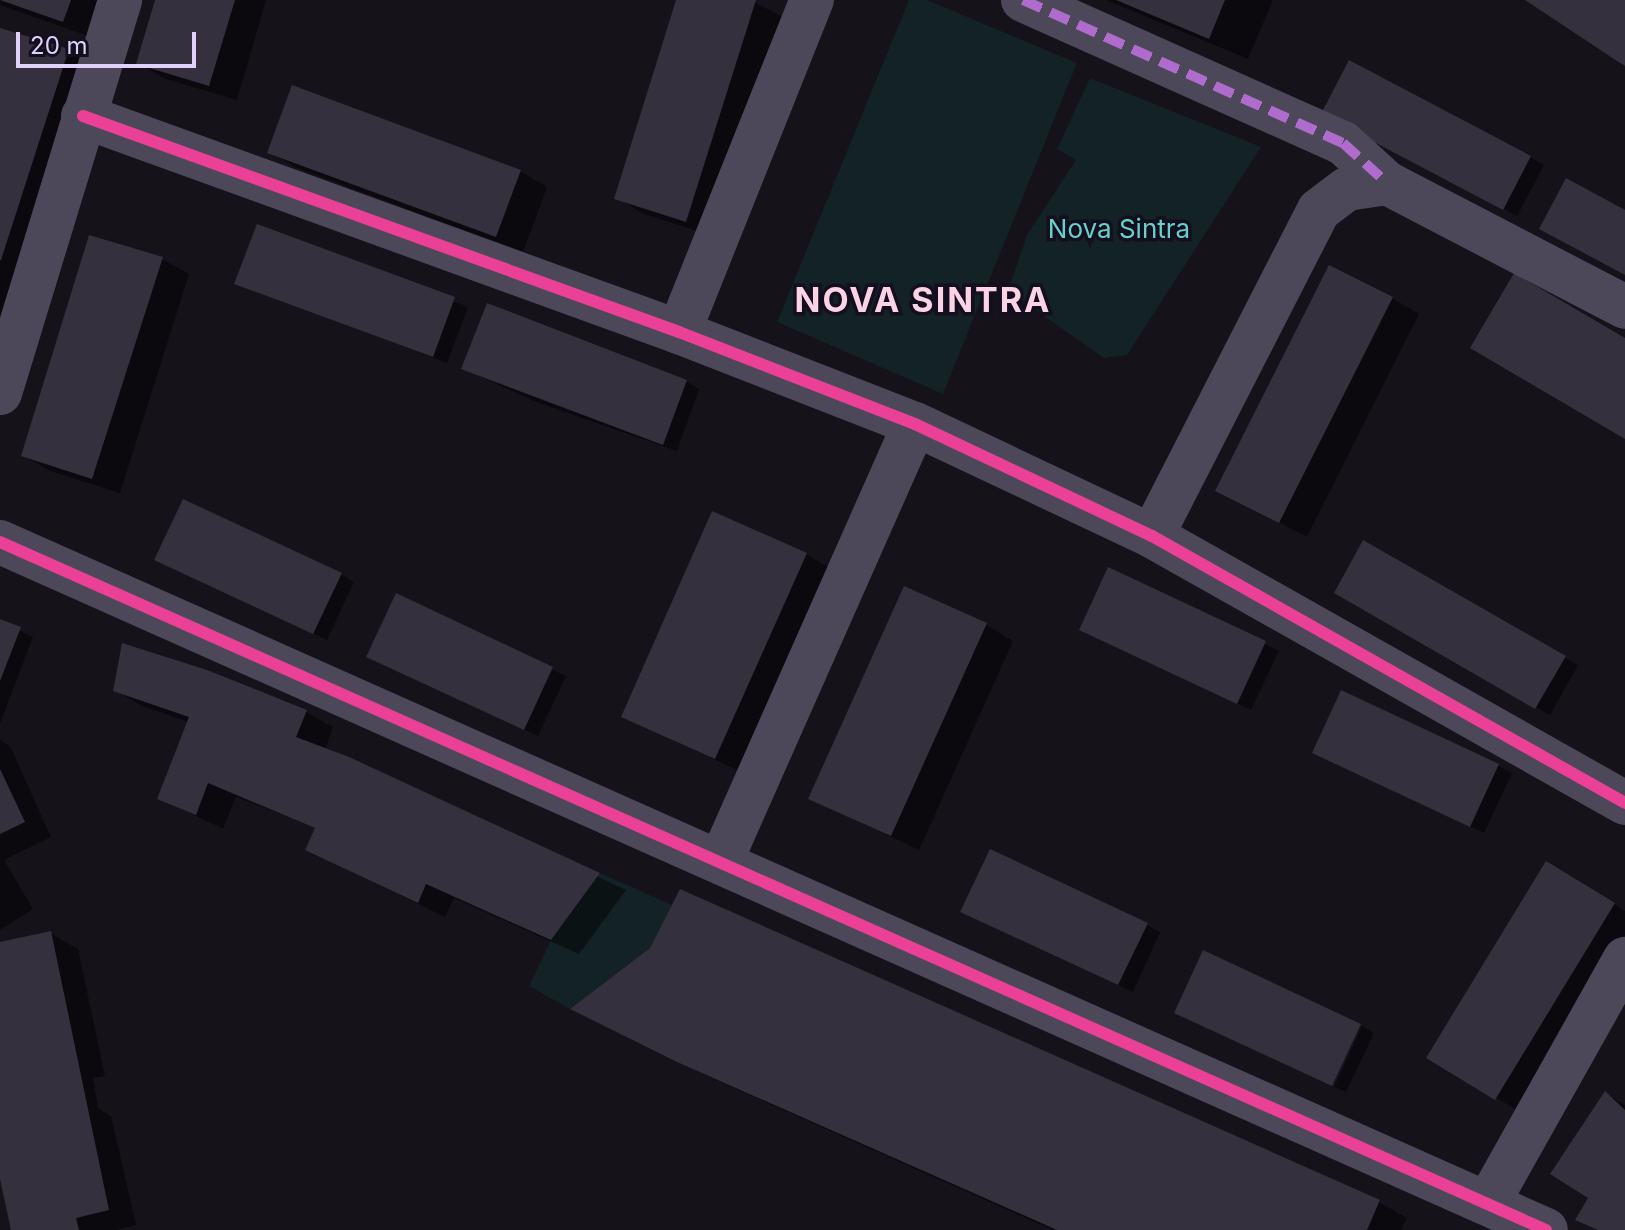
<!DOCTYPE html>
<html>
<head>
<meta charset="utf-8">
<style>
  body { margin:0 }
  #map { position:relative; width:1625px; height:1230px; overflow:hidden; background:#15121a; font-family:Inter,sans-serif }
  div>[style] { position:absolute }
  .green>* { inset:0; background:#132225 }
  .shadow>* { inset:0; background:#0007 }
  .building>* { inset:0; background:#35303d }
  .street>* { height:44px; margin:-22px; padding:0 22px; transform-origin:22px; border-radius:22px; background:#4c485a }
  .quiet>* { height:10px; margin-top:-5px; transform-origin:0; background:repeating-linear-gradient(90deg,#b06ccc 0 20px,transparent 0 30px) }
  .cycleway>* { height:12px; margin:-6px; padding:0 6px; transform-origin:6px; border-radius:6px; background:#ea4096 }
  span { translate:-50% -50%; white-space:nowrap; text-align:center; line-height:1.15; -webkit-text-stroke:7px #140f1e; paint-order:stroke }
  .park-label { font-size:26px; color:#66d0ca }
  .district-label { font-size:34px; color:#fad3e4; font-weight:700; letter-spacing:2px }
  .scale { position:absolute; left:16px; top:32px; width:180px; height:36px; box-sizing:border-box; border:4px solid #ded1fa; border-top:0; padding-left:10px; font-size:24px; line-height:28px; white-space:nowrap; color:#ded1fa; -webkit-text-stroke:6px #140f1e; paint-order:stroke }
</style>
</head>
<body>
<div id="map">
  <div class="green">
    <div style="clip-path:polygon(909px 0,927px 0,1077px 63px,943px 394px,777px 322px)"></div>
    <div style="clip-path:polygon(1090px 78px,1261px 147px,1127px 355px,1104px 358px,1008px 291px,1027px 235px,1076px 160px,1057px 149px)"></div>
    <div style="clip-path:polygon(600px 873px,672px 905px,650px 948px,570px 1009px,529px 986px,551px 940px)"></div>
  </div>
  <div class="shadow">
    <div style="clip-path:polygon(0 0,103px 0,91px 37px,0 5px)"></div>
    <div style="clip-path:polygon(157px 0,266px 0,237px 100px,166px 79px,138px 63px)"></div>
    <div style="clip-path:polygon(678px 0,750px 0,783px 17px,713px 236px,644px 214px,617px 198px)"></div>
    <div style="clip-path:polygon(1106px 0,1273px 0,1248px 59px)"></div>
    <div style="clip-path:polygon(0 30px,68px 51px,95px 67px,0 363px)"></div>
    <div style="clip-path:polygon(1337px 121px,1530px 157px,1544px 165px,1517px 216px)"></div>
    <div style="clip-path:polygon(269px 152px,520px 171px,547px 187px,523px 252px,297px 168px)"></div>
    <div style="clip-path:polygon(258px 227px,468px 307px,447px 363px,237px 283px)"></div>
    <div style="clip-path:polygon(162px 259px,189px 274px,120px 493px,50px 471px,23px 455px)"></div>
    <div style="clip-path:polygon(1392px 298px,1419px 314px,1307px 537px,1218px 490px)"></div>
    <div style="clip-path:polygon(463px 368px,686px 381px,699px 389px,677px 451px,536px 402px)"></div>
    <div style="clip-path:polygon(1364px 543px,1578px 665px,1550px 715px,1337px 592px)"></div>
    <div style="clip-path:polygon(806px 554px,833px 570px,743px 773px,623px 716px)"></div>
    <div style="clip-path:polygon(171px 567px,341px 574px,354px 582px,327px 640px)"></div>
    <div style="clip-path:polygon(1109px 570px,1279px 651px,1251px 710px,1095px 637px)"></div>
    <div style="clip-path:polygon(396px 596px,566px 676px,538px 736px,382px 664px)"></div>
    <div style="clip-path:polygon(0 622px,33px 637px,0 724px)"></div>
    <div style="clip-path:polygon(986px 625px,1013px 641px,919px 850px,810px 798px)"></div>
    <div style="clip-path:polygon(115px 690px,306px 712px,333px 727px,325px 750px,626px 890px,579px 954px,454px 898px,445px 917px,307px 850px,317px 828px,297px 820px,236px 797px,223px 829px,160px 798px,189px 722px,142px 706px)"></div>
    <div style="clip-path:polygon(0 740px,10px 746px,51px 837px,4px 860px,33px 909px,0 930px)"></div>
    <div style="clip-path:polygon(1328px 760px,1498px 766px,1512px 773px,1484px 833px)"></div>
    <div style="clip-path:polygon(1574px 879px,1625px 911px,1625px 948px,1523px 1114px,1429px 1057px)"></div>
    <div style="clip-path:polygon(681px 892px,1379px 1202px,1407px 1218px,1401px 1230px,1053px 1230px,707px 1076px,574px 1009px,651px 949px)"></div>
    <div style="clip-path:polygon(976px 919px,1147px 925px,1160px 932px,1133px 992px)"></div>
    <div style="clip-path:polygon(50px 933px,78px 949px,105px 1076px,93px 1078px,98px 1108px,111px 1116px,136px 1225px,116px 1230px,15px 1230px,0 1167px,0 944px)"></div>
    <div style="clip-path:polygon(1362px 1026px,1374px 1033px,1346px 1092px,1334px 1087px)"></div>
    <div style="clip-path:polygon(1605px 1093px,1625px 1105px,1625px 1230px,1597px 1230px,1578px 1219px,1591px 1197px)"></div>
  </div>
  <div class="building">
    <div style="clip-path:polygon(0 0,71px 0,63px 22px)"></div>
    <div style="clip-path:polygon(155px 0,235px 0,209px 86px,136px 64px)"></div>
    <div style="clip-path:polygon(676px 0,756px 0,686px 222px,614px 199px)"></div>
    <div style="clip-path:polygon(1116px 0,1225px 0,1209px 39px)"></div>
    <div style="clip-path:polygon(1525px 0,1625px 0,1625px 66px,1614px 59px)"></div>
    <div style="clip-path:polygon(0 28px,69px 49px,1px 260px,0 260px)"></div>
    <div style="clip-path:polygon(1349px 60px,1531px 156px,1503px 210px,1321px 114px)"></div>
    <div style="clip-path:polygon(292px 85px,521px 170px,496px 237px,267px 153px)"></div>
    <div style="clip-path:polygon(1566px 178px,1625px 210px,1625px 275px,1539px 229px)"></div>
    <div style="clip-path:polygon(257px 224px,455px 297px,433px 357px,234px 284px)"></div>
    <div style="clip-path:polygon(89px 235px,163px 257px,92px 479px,21px 456px)"></div>
    <div style="clip-path:polygon(1329px 265px,1393px 297px,1279px 523px,1215px 491px)"></div>
    <div style="clip-path:polygon(1514px 273px,1625px 338px,1625px 439px,1470px 348px)"></div>
    <div style="clip-path:polygon(487px 303px,687px 380px,663px 445px,461px 369px)"></div>
    <div style="clip-path:polygon(183px 499px,342px 573px,313px 634px,154px 560px)"></div>
    <div style="clip-path:polygon(712px 511px,807px 553px,715px 759px,621px 717px)"></div>
    <div style="clip-path:polygon(1363px 540px,1566px 656px,1535px 709px,1334px 593px)"></div>
    <div style="clip-path:polygon(1108px 567px,1266px 641px,1237px 704px,1079px 630px)"></div>
    <div style="clip-path:polygon(904px 586px,987px 623px,891px 836px,808px 799px)"></div>
    <div style="clip-path:polygon(396px 593px,553px 667px,524px 730px,366px 657px)"></div>
    <div style="clip-path:polygon(0 619px,21px 627px,0 681px)"></div>
    <div style="clip-path:polygon(122px 643px,207px 670px,307px 710px,296px 737px,349px 757px,600px 873px,551px 940px,426px 884px,418px 903px,305px 850px,315px 828px,208px 783px,196px 815px,157px 799px,189px 717px,113px 691px)"></div>
    <div style="clip-path:polygon(1341px 690px,1499px 764px,1470px 827px,1312px 753px)"></div>
    <div style="clip-path:polygon(0 769px,25px 822px,0 834px)"></div>
    <div style="clip-path:polygon(990px 849px,1148px 923px,1118px 985px,960px 912px)"></div>
    <div style="clip-path:polygon(1546px 861px,1615px 903px,1495px 1100px,1426px 1058px)"></div>
    <div style="clip-path:polygon(680px 889px,1380px 1200px,1367px 1230px,1057px 1230px,677px 1062px,570px 1009px,650px 948px)"></div>
    <div style="clip-path:polygon(51px 931px,109px 1210px,76px 1218px,79px 1230px,11px 1230px,0 1179px,0 942px)"></div>
    <div style="clip-path:polygon(1203px 950px,1361px 1024px,1332px 1086px,1174px 1013px)"></div>
    <div style="clip-path:polygon(1605px 1091px,1625px 1110px,1625px 1230px,1598px 1230px,1575px 1220px,1588px 1198px,1550px 1174px)"></div>
  </div>
  <div class="street">
    <div style="left:1023px;top:0;width:350px;rotate:24.1deg"></div>
    <div style="left:1343px;top:143px;width:59px;rotate:42.3deg"></div>
    <div style="left:83px;top:116px;width:634px;rotate:19.92deg"></div>
    <div style="left:679px;top:332px;width:253px;rotate:21.3deg"></div>
    <div style="left:915px;top:424px;width:262px;rotate:25.3deg"></div>
    <div style="left:1152px;top:536px;width:543px;rotate:29.44deg"></div>
    <div style="left:679px;top:332px;width:358px;rotate:-68.2deg"></div>
    <div style="left:0;top:393px;width:411px;rotate:-73deg"></div>
    <div style="left:1152px;top:536px;width:366px;rotate:-62.9deg"></div>
    <div style="left:1319px;top:210px;width:35px;rotate:-37deg"></div>
    <div style="left:1347px;top:189px;width:40px;rotate:-8.5deg"></div>
    <div style="left:1387px;top:183px;width:268px;rotate:27.5deg"></div>
    <div style="left:0;top:542px;width:1692px;rotate:23.99deg"></div>
    <div style="left:721px;top:861px;width:478px;rotate:-66.1deg"></div>
    <div style="left:1488px;top:1203px;width:280px;rotate:-60.7deg"></div>
  </div>
  <div class="quiet">
    <div style="left:1023px;top:0;width:350px;rotate:24.1deg"></div>
    <div style="left:1343px;top:143px;width:59px;rotate:42.3deg"></div>
  </div>
  <div class="cycleway">
    <div style="left:83px;top:116px;width:634px;rotate:19.92deg"></div>
    <div style="left:679px;top:332px;width:253px;rotate:21.3deg"></div>
    <div style="left:915px;top:424px;width:262px;rotate:25.3deg"></div>
    <div style="left:1152px;top:536px;width:543px;rotate:29.44deg"></div>
    <div style="left:0;top:542px;width:1692px;rotate:23.99deg"></div>
  </div>
  <div class="park-label">
    <span style="left:1119px;top:229px">Nova Sintra</span>
  </div>
  <div class="district-label">
    <span style="left:923px;top:300px">NOVA SINTRA</span>
  </div>
  <div class="scale">20 m</div>
</div>
</body>
</html>
